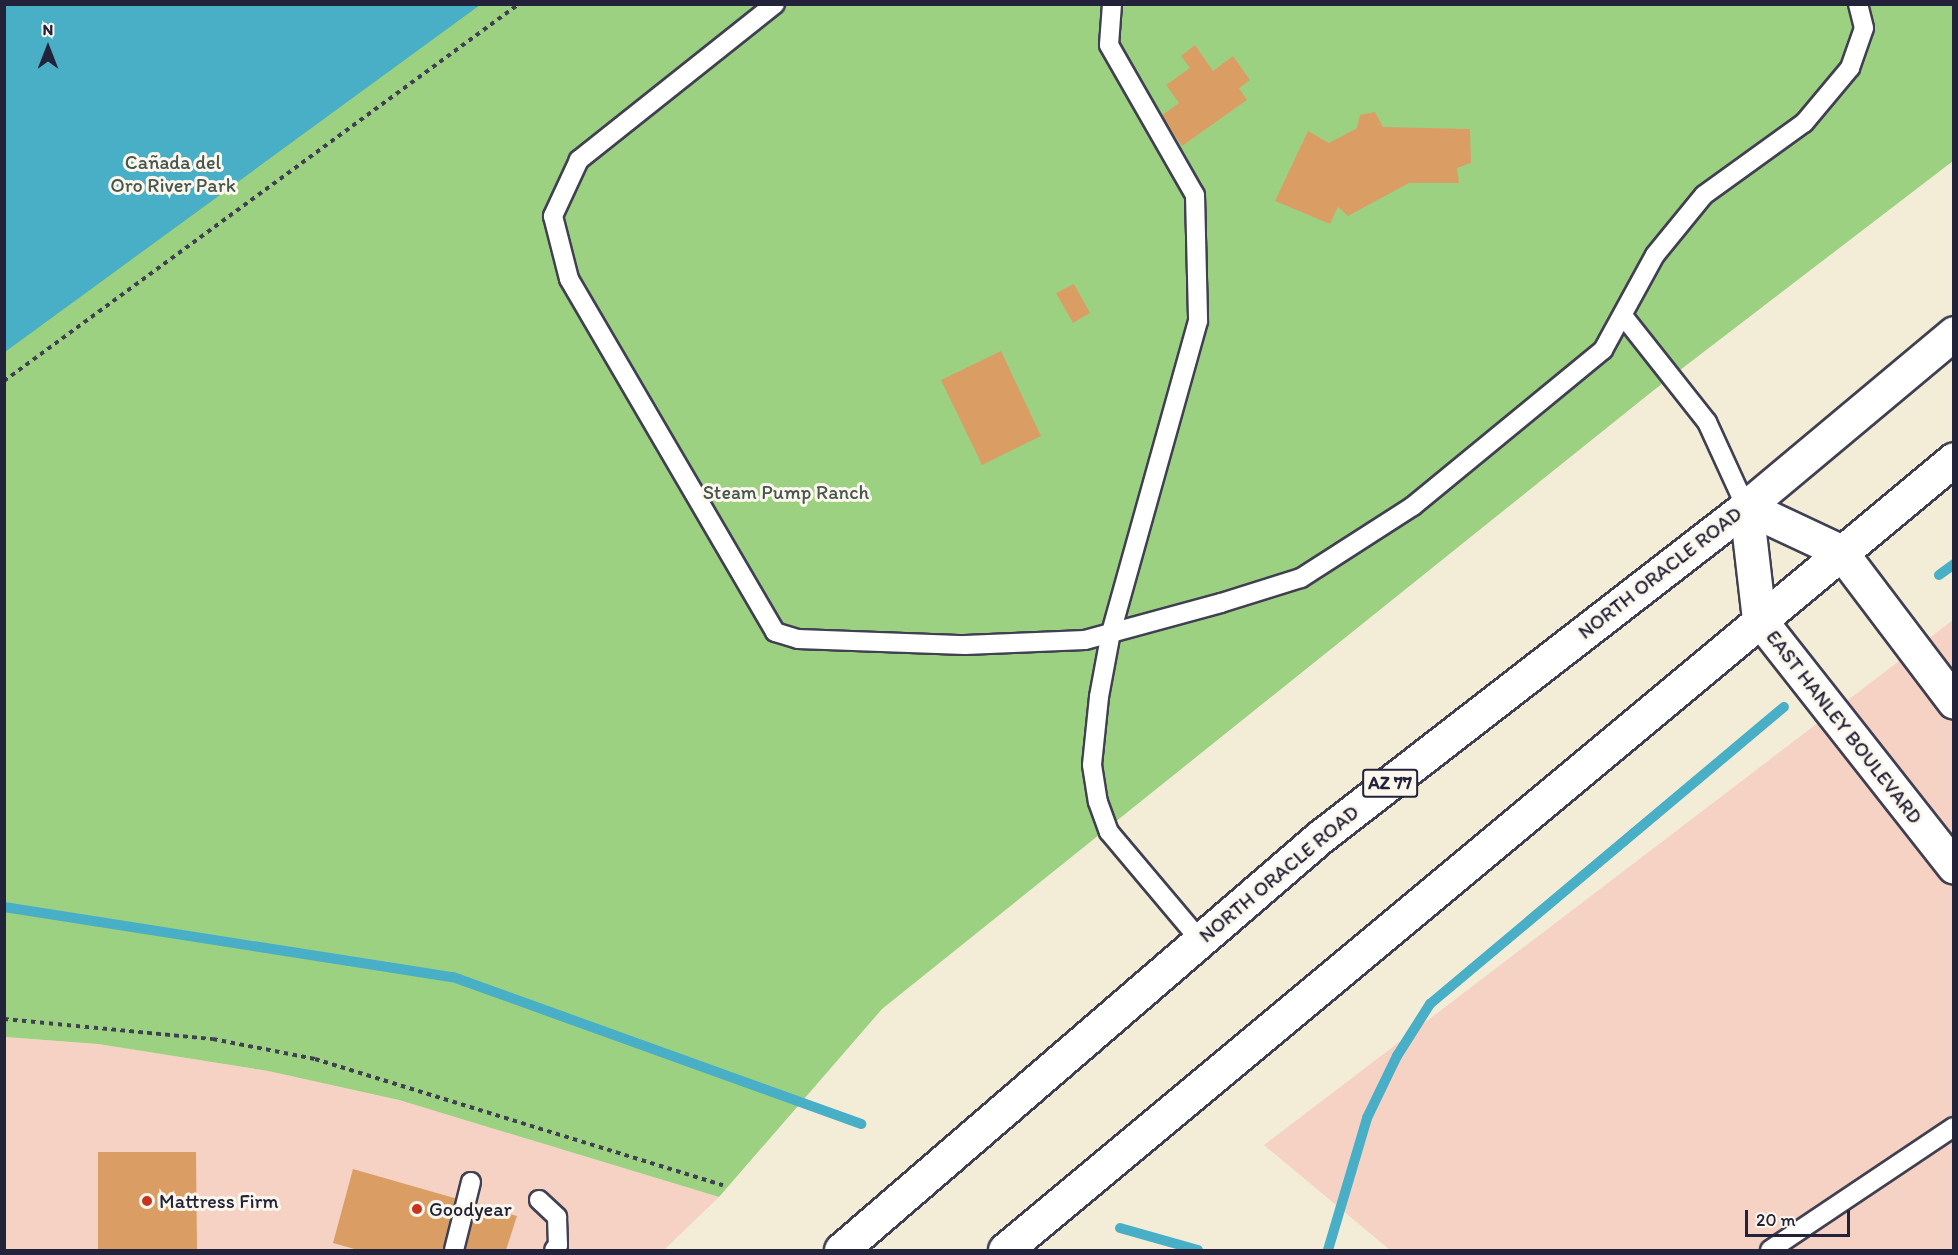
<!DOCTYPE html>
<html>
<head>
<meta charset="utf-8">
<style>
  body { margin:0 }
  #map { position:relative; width:1958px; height:1255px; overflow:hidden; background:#f3edd7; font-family:Itim,sans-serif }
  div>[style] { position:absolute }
  .built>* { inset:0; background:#f6d2c4 }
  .green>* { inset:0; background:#9dd182 }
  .water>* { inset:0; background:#48afc7 }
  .stream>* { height:10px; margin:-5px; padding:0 5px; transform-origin:5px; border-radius:5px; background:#48afc7 }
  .building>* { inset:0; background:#da9e65 }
  .path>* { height:4px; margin-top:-2px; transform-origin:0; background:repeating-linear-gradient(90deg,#414052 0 4.5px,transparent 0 9px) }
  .roads { filter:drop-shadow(2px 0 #414052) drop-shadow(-2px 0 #414052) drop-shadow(0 2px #414052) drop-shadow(0 -2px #414052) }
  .lane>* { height:18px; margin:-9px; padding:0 9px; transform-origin:9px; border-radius:9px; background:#fff }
  .street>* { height:33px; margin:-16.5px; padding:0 16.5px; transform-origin:16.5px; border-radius:16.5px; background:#fff }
  .highway>* { height:33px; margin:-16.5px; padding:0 16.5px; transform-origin:16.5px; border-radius:16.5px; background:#fff }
  .dots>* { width:16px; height:16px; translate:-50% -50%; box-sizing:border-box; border:3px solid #fbf7ec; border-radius:50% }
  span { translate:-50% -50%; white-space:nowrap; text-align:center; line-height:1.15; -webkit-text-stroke:6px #fbf7ec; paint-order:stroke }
  .shield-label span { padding:2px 4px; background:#fbf7ec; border:2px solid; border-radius:4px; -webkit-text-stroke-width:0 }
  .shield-label { font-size:18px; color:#22223b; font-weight:700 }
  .park-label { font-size:20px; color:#475750 }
  .street-label { font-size:20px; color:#22223b }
  .poi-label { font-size:20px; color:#22223b }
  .left { translate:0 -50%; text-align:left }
  .frame { position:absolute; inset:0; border:6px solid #22223b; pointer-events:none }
  .north { position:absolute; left:18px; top:18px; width:60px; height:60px; -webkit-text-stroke:4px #fbf7ec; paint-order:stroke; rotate:0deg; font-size:16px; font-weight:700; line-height:24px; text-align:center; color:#22223b }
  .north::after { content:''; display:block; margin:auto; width:21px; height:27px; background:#22223b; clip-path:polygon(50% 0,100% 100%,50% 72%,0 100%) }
  .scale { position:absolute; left:1745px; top:1210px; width:105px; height:27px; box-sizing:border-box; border:3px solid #22223b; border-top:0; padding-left:8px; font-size:18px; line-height:21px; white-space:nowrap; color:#22223b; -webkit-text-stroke:4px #fbf7ec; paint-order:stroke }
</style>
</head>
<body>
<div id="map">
  <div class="built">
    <div style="clip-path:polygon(1953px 620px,1953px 1250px,1390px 1250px,1264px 1145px)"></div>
    <div style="clip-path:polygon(4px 1037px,98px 1044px,268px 1071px,399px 1100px,719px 1197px,664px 1250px,5px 1250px)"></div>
  </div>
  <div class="green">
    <div style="clip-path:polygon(4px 5px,1953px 5px,1953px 161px,1654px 390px,882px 1009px,719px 1197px,399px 1100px,268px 1071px,98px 1044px,5px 1037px)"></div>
  </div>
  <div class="water">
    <div style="clip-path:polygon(5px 4px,480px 4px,480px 5px,5px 352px)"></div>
  </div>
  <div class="stream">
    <div style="left:1939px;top:575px;width:19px;rotate:-36deg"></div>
    <div style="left:4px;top:907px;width:454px;rotate:8.9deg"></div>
    <div style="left:453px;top:977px;width:434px;rotate:19.8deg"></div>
    <div style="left:1120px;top:1228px;width:81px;rotate:15.8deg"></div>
    <div style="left:1328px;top:1250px;width:138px;rotate:-73.5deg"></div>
    <div style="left:1367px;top:1118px;width:69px;rotate:-64.2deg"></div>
    <div style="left:1397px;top:1056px;width:62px;rotate:-57.6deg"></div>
    <div style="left:1430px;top:1004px;width:462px;rotate:-40deg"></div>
  </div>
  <div class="building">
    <div style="clip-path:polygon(1195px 45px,1213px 71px,1233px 56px,1250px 80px,1239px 88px,1247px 100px,1182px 146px,1161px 116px,1179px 103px,1166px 85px,1190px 68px,1181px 56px)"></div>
    <div style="clip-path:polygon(1375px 112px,1383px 127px,1470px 129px,1471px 163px,1457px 168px,1459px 183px,1409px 183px,1348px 216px,1338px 207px,1330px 224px,1275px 201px,1308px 131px,1329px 143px,1357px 128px,1360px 115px)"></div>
    <div style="clip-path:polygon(1074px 284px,1090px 313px,1073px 323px,1056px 293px)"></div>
    <div style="clip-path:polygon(1001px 351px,1041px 436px,982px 465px,941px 380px)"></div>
    <div style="clip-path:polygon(98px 1152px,196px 1152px,197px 1250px,98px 1250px)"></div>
    <div style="clip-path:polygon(353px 1169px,517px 1216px,506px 1250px,358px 1250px,333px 1243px)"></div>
  </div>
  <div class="path">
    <div style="left:4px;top:381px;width:638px;rotate:-36.21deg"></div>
    <div style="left:4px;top:1019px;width:210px;rotate:5.5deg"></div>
    <div style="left:213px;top:1039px;width:104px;rotate:11.1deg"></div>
    <div style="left:315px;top:1059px;width:427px;rotate:17.2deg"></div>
  </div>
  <div class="roads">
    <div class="lane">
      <div style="left:775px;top:4px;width:251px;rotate:141.5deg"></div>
      <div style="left:579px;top:160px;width:62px;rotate:114.9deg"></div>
      <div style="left:553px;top:216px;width:65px;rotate:75.7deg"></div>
      <div style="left:569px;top:279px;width:409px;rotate:59.7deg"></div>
      <div style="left:775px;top:632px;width:24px;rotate:17deg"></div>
      <div style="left:798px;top:639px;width:167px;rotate:2.1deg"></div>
      <div style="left:965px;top:645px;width:120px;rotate:-2.4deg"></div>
      <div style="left:1085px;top:640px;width:141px;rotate:-15.2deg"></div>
      <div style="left:1221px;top:603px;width:84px;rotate:-17.4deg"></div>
      <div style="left:1301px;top:578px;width:133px;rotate:-32.7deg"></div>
      <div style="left:1413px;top:506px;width:246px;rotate:-39.4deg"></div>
      <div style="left:1603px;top:350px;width:108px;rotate:-61.3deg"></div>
      <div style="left:1655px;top:255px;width:77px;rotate:-50.8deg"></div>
      <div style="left:1704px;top:195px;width:123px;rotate:-35.8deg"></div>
      <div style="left:1804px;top:123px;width:72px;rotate:-50.1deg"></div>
      <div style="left:1850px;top:68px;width:42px;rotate:-70.7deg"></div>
      <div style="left:1864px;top:28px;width:25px;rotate:-104deg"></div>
      <div style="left:1112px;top:4px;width:41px;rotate:94.2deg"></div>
      <div style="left:1109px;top:45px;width:173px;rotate:60.2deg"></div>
      <div style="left:1195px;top:195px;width:126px;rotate:88.6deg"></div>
      <div style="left:1198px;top:321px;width:323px;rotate:105.6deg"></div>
      <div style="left:1111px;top:632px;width:66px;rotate:100.5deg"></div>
      <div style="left:1099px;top:697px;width:68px;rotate:95.9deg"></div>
      <div style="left:1092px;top:765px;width:37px;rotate:81deg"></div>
      <div style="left:1098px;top:802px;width:32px;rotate:70deg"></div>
      <div style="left:1109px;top:832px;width:141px;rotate:49.9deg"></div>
      <div style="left:1624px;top:317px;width:134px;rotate:51.7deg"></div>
      <div style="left:1707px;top:422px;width:94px;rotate:65.4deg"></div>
      <div style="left:539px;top:1200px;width:25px;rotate:43deg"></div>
      <div style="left:557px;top:1217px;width:28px;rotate:88deg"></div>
      <div style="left:558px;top:1245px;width:6px;rotate:129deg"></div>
      <div style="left:454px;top:1250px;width:70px;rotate:-76deg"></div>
      <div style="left:1770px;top:1250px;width:221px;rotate:-33.8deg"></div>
    </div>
    <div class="street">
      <div style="left:1746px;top:507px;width:113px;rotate:83.4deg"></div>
      <div style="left:1759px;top:619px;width:315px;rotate:51.8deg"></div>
      <div style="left:1746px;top:507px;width:104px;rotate:25.1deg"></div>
      <div style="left:1840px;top:551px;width:189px;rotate:52.9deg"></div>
    </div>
    <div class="highway">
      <div style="left:841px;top:1250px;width:632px;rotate:-40.77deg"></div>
      <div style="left:1320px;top:837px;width:539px;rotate:-37.76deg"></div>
      <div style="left:1746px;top:507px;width:271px;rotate:-39.9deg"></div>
      <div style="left:1005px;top:1250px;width:1235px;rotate:-39.81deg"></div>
    </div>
  </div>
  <div class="dots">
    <div style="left:147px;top:1201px;background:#c8321e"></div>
    <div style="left:417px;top:1209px;background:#c8321e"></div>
  </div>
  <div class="shield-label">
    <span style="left:1390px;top:783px">AZ 77</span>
  </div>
  <div class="park-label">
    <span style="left:173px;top:174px">Cañada del<br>Oro River Park</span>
    <span style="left:786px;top:492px">Steam Pump Ranch</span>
  </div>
  <div class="street-label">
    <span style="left:1660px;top:573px;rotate:-38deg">NORTH ORACLE ROAD</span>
    <span style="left:1844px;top:727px;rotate:52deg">EAST HANLEY BOULEVARD</span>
    <span style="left:1279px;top:874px;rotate:-40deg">NORTH ORACLE ROAD</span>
  </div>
  <div class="poi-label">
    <span class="left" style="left:159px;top:1201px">Mattress Firm</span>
    <span class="left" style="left:429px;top:1209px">Goodyear</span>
  </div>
  <div class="frame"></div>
  <div class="north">N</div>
  <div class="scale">20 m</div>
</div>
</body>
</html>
